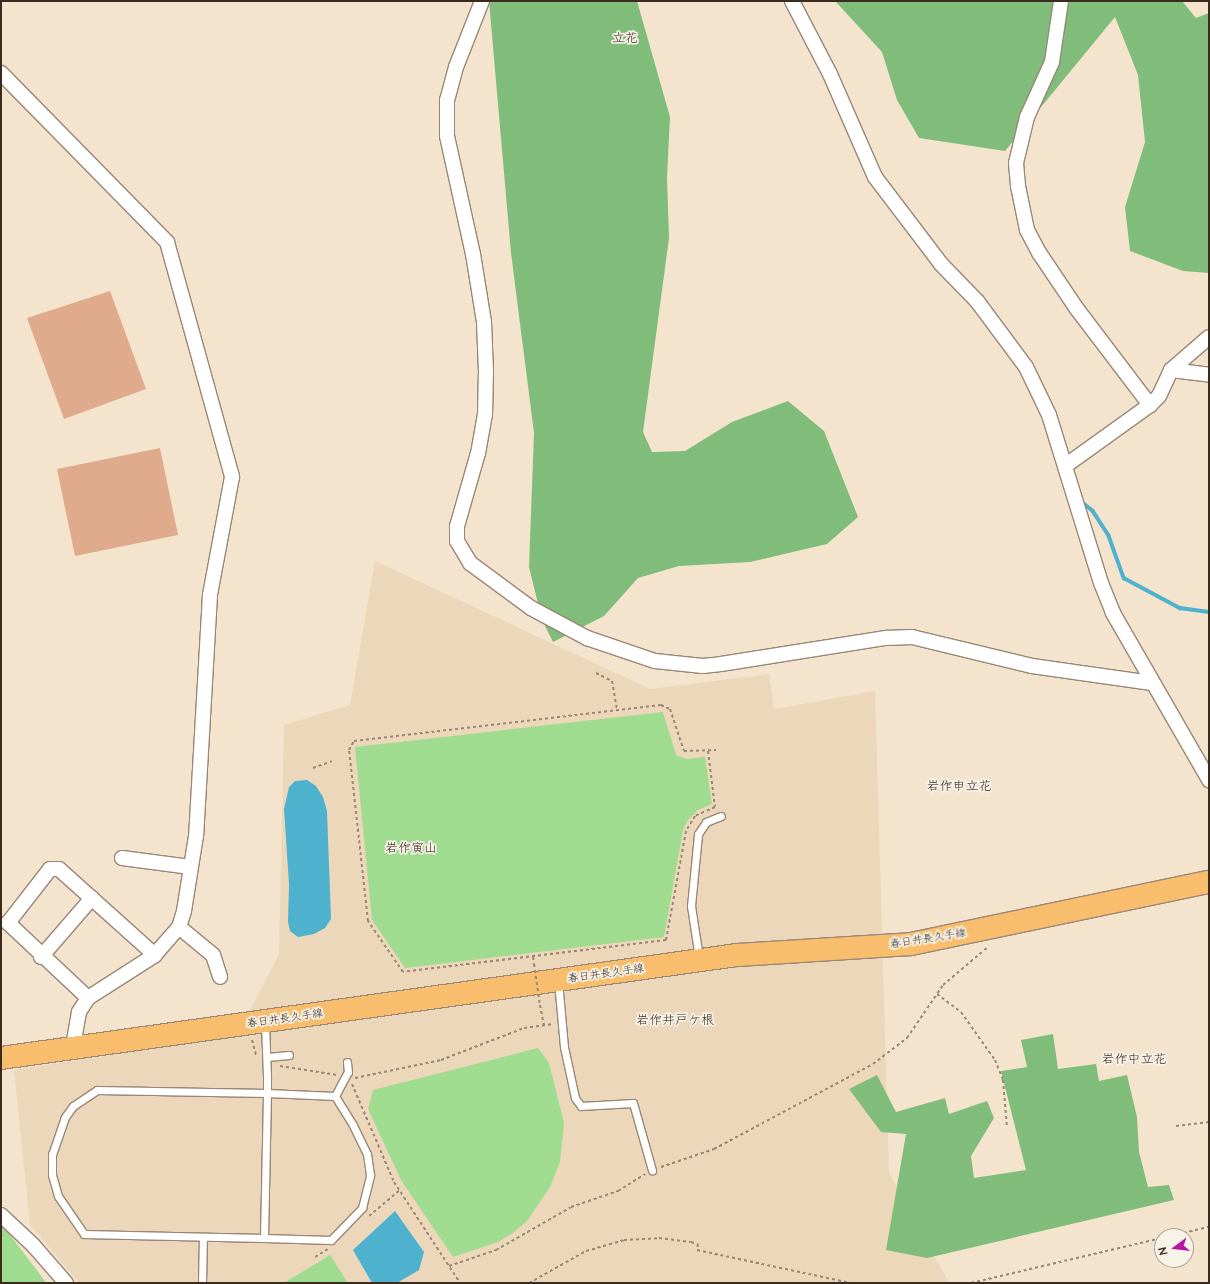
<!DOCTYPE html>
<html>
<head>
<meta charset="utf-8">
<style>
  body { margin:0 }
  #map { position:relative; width:1210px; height:1284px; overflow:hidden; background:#f5e4cd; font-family:"Architects Daughter","Klee One",sans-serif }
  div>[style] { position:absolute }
  .built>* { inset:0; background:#ecd7ba }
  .green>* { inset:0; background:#a0dc90 }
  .forest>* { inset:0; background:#80bc7a }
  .water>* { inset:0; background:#4eb1cd }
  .stream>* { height:3.5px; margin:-1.75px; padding:0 1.75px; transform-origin:1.75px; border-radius:1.75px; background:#4eb1cd }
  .building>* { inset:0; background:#dfab8c }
  .path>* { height:2px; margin-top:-1px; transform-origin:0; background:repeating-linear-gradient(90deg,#988776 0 3px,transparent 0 6px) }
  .roads { filter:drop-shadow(1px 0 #988776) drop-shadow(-1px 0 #988776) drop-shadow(0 1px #988776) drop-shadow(0 -1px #988776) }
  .service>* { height:7px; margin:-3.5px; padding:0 3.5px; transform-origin:3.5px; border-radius:3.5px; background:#fff }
  .minor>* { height:14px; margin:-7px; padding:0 7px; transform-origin:7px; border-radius:7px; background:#fff }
  .primary>* { height:22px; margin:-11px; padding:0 11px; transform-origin:11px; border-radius:11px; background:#f9be6d }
  .path-bridge>* { height:2px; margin-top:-1px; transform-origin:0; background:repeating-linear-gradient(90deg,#988776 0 3px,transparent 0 6px) }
  span { translate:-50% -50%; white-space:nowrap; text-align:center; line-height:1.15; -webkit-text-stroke:3.5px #f7f3e8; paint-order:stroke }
  .street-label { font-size:11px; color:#3b2a1e }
  .quarter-label { font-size:13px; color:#3b2a1e }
  .frame { position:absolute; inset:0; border:2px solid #3b2a1e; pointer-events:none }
  .north { position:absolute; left:1154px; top:1228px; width:40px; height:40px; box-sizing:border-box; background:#f7f3e8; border:1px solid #aca397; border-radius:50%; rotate:255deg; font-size:11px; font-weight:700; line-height:16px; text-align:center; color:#3b2a1e }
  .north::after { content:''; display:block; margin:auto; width:14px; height:18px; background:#b5179e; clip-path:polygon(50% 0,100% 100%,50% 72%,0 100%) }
</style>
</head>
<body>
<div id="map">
  <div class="built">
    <div style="clip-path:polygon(375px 561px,650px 689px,769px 674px,774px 709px,875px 691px,889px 1173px,949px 1283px,79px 1283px,30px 1225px,14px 1070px,237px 1035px,279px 954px,284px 725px,350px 705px)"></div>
  </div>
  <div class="green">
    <div style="clip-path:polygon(663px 712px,676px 755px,687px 759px,705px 757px,712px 804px,698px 810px,688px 820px,683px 830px,664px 937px,405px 968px,372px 920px,355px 747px)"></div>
    <div style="clip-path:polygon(538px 1048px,549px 1063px,564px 1123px,560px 1162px,550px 1187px,527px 1221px,513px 1233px,498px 1242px,453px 1257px,401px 1180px,368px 1109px,373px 1090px)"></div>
    <div style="clip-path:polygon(1px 1223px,45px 1281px,43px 1283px,1px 1283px)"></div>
    <div style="clip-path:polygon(330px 1255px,348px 1283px,284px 1283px)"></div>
  </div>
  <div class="forest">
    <div style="clip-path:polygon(489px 1px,637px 1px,670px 117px,667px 178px,669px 238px,643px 432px,652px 452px,685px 451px,732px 422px,788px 401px,824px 431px,858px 517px,827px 544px,750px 562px,679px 566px,638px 578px,604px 616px,553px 642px,542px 620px,529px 567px,534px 433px,511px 253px)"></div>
    <div style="clip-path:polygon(835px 1px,1182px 1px,1196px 18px,1209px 13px,1209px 273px,1183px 271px,1130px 251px,1125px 207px,1145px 142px,1138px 75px,1115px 17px,1005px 151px,919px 138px,897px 100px,882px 52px)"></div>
    <div style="clip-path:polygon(1053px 1034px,1058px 1069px,1096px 1064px,1099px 1081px,1127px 1075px,1137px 1117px,1139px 1152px,1148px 1187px,1169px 1185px,1174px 1200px,927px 1258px,886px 1250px,906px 1134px,881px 1132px,849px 1089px,877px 1075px,896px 1112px,945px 1098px,949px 1114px,987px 1101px,994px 1118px,971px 1156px,974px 1178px,1026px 1170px,1001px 1071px,1027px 1067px,1021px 1040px)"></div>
  </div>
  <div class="water">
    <div style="clip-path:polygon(307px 780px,316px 786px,323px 797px,327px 811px,331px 919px,325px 928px,314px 934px,298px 937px,290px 931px,288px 922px,289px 884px,284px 809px,289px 787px,295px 781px)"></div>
    <div style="clip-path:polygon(395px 1211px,424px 1252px,419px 1270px,397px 1283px,372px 1283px,353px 1250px)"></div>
  </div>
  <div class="stream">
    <div style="left:1082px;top:502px;width:14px;rotate:39deg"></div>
    <div style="left:1093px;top:511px;width:30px;rotate:57deg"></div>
    <div style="left:1109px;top:536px;width:45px;rotate:70.3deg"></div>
    <div style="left:1124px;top:578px;width:64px;rotate:28.2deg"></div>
    <div style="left:1180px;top:608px;width:29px;rotate:8deg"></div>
  </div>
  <div class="building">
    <div style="clip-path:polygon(110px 291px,146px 389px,64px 419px,27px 318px)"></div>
    <div style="clip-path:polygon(160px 448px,178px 535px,75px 556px,57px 469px)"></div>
  </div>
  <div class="path">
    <div style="left:596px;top:673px;width:18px;rotate:27deg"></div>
    <div style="left:612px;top:681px;width:29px;rotate:80deg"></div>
    <div style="left:708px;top:751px;width:56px;rotate:82.9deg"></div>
    <div style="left:715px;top:807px;width:22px;rotate:156deg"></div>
    <div style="left:695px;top:816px;width:17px;rotate:121deg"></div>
    <div style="left:686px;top:831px;width:111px;rotate:100.4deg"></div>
    <div style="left:666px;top:940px;width:265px;rotate:173.1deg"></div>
    <div style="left:403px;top:972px;width:62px;rotate:-124.5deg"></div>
    <div style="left:368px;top:921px;width:172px;rotate:-96.3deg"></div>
    <div style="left:349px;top:750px;width:10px;rotate:-61deg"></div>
    <div style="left:354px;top:741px;width:309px;rotate:-6.7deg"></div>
    <div style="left:661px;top:705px;width:10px;rotate:24deg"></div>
    <div style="left:670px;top:709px;width:44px;rotate:71.6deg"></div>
    <div style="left:684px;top:751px;width:32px;rotate:-2deg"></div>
    <div style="left:313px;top:768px;width:20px;rotate:-20deg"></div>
    <div style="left:533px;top:957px;width:7px;rotate:82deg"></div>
    <div style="left:937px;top:994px;width:30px;rotate:37deg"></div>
    <div style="left:961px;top:1012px;width:59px;rotate:54.7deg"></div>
    <div style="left:995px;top:1060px;width:22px;rotate:68deg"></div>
    <div style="left:1003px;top:1080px;width:48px;rotate:85.2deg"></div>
    <div style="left:540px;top:1005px;width:20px;rotate:79deg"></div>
    <div style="left:252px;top:1040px;width:16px;rotate:75deg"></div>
    <div style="left:280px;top:1066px;width:58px;rotate:9deg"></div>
    <div style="left:355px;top:1078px;width:88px;rotate:-11.8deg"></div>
    <div style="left:441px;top:1060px;width:89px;rotate:-21.1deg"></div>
    <div style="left:524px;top:1028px;width:29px;rotate:-8deg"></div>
    <div style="left:352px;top:1084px;width:107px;rotate:66.8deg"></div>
    <div style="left:394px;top:1182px;width:121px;rotate:56.8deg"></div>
    <div style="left:1176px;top:1126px;width:33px;rotate:-7deg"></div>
    <div style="left:661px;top:1167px;width:56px;rotate:-18.8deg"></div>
    <div style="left:714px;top:1149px;width:180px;rotate:-28.1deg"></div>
    <div style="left:873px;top:1064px;width:43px;rotate:-37.4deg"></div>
    <div style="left:907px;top:1038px;width:64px;rotate:-55.8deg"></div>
    <div style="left:943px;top:985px;width:60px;rotate:-40.3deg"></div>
    <div style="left:369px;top:1216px;width:40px;rotate:-40deg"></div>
    <div style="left:1172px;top:1236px;width:38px;rotate:-14deg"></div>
    <div style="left:315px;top:1257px;width:15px;rotate:-32deg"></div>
    <div style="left:449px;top:1266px;width:50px;rotate:-18.8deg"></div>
    <div style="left:496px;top:1250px;width:86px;rotate:-29.8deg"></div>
    <div style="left:571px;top:1207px;width:50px;rotate:-18.8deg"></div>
    <div style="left:618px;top:1191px;width:32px;rotate:-32deg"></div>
    <div style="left:529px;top:1283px;width:65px;rotate:-29.3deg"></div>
    <div style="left:586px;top:1251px;width:40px;rotate:-16deg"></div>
    <div style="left:624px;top:1240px;width:35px;rotate:-3deg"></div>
    <div style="left:659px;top:1238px;width:32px;rotate:7deg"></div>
    <div style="left:691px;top:1242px;width:7px;rotate:16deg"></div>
    <div style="left:698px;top:1244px;width:6px;rotate:99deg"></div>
    <div style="left:697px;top:1250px;width:157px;rotate:12.1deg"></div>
    <div style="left:971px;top:1283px;width:196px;rotate:-13.3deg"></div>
  </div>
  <div class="roads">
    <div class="service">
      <div style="left:699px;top:958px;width:53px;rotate:-98.7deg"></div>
      <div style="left:691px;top:906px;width:72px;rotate:-84.4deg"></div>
      <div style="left:698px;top:834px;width:14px;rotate:-56deg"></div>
      <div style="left:706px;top:822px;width:16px;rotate:-22deg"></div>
      <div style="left:558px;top:981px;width:66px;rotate:84.8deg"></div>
      <div style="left:564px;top:1047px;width:52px;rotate:77.8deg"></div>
      <div style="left:575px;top:1098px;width:10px;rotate:53deg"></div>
      <div style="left:581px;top:1106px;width:52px;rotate:-3.3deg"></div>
      <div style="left:633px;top:1103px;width:70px;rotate:74.2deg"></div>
      <div style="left:267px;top:1057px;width:22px;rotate:-5deg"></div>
      <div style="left:335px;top:1096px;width:27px;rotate:-62deg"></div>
      <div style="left:348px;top:1072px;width:10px;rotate:-96deg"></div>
      <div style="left:264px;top:1238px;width:67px;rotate:1.7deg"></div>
      <div style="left:331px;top:1240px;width:45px;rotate:-45.9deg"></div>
      <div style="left:362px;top:1208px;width:34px;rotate:-76deg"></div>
      <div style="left:370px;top:1175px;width:21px;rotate:-98deg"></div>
      <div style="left:367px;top:1154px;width:32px;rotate:-116deg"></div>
      <div style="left:353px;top:1125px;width:34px;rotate:-122deg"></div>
      <div style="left:335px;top:1096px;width:68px;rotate:-177.5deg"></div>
      <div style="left:267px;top:1093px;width:170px;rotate:-179deg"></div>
      <div style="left:97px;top:1090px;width:29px;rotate:146deg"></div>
      <div style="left:73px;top:1106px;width:14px;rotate:126deg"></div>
      <div style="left:65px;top:1117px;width:39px;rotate:109deg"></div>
      <div style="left:52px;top:1154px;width:21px;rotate:90deg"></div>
      <div style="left:52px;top:1175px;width:22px;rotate:74deg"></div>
      <div style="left:58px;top:1196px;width:46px;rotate:55.6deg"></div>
      <div style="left:84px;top:1234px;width:180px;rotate:1.3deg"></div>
      <div style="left:264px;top:1238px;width:145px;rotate:-88.8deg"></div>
      <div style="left:267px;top:1093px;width:17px;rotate:-90deg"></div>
      <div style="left:267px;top:1076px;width:53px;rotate:-92.2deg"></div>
      <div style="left:202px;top:1283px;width:46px;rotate:-88.8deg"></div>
    </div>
    <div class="minor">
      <div style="left:482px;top:1px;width:71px;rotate:111.5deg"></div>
      <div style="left:456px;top:67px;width:34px;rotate:105deg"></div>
      <div style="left:447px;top:100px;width:36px;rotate:90deg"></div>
      <div style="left:447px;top:136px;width:121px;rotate:77.6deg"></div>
      <div style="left:473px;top:254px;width:69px;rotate:80.8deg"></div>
      <div style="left:484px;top:322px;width:49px;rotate:87.7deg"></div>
      <div style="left:486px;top:371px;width:43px;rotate:91.3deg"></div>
      <div style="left:485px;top:414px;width:40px;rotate:100deg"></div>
      <div style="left:478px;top:453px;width:76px;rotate:106deg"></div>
      <div style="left:457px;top:526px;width:15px;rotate:90deg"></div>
      <div style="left:457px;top:541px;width:26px;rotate:59deg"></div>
      <div style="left:470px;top:563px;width:76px;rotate:36.4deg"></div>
      <div style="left:531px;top:608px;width:64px;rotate:28.2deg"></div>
      <div style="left:587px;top:638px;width:72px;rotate:18.7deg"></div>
      <div style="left:655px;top:661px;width:48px;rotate:5.9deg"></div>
      <div style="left:703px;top:666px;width:18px;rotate:-6deg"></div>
      <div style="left:721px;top:664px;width:167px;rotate:-9deg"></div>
      <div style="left:886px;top:638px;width:26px;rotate:-2deg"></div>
      <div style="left:912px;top:637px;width:123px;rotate:13.6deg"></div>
      <div style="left:1032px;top:666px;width:121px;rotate:8.1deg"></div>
      <div style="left:792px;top:1px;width:82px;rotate:62.5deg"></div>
      <div style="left:830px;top:74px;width:112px;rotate:66.4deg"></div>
      <div style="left:875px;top:177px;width:109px;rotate:52.8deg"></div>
      <div style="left:941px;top:264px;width:52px;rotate:45.8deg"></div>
      <div style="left:977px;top:301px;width:82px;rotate:53.4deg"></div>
      <div style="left:1026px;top:367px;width:53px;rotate:64.4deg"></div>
      <div style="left:1049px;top:415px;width:176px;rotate:72.8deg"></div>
      <div style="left:1101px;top:583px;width:32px;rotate:68deg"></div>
      <div style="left:1113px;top:613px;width:193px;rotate:60.1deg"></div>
      <div style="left:1061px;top:1px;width:62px;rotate:98.4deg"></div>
      <div style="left:1052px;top:62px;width:60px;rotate:114.4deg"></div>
      <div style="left:1027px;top:117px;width:47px;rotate:103.4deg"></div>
      <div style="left:1016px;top:163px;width:23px;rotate:85deg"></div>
      <div style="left:1018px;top:186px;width:45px;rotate:78.4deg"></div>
      <div style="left:1027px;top:230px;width:27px;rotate:62deg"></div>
      <div style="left:1040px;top:254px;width:66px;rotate:56.1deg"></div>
      <div style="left:1077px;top:309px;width:121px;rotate:52.8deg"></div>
      <div style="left:1px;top:73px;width:237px;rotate:45.5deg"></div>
      <div style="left:167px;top:242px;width:244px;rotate:74.5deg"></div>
      <div style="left:232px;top:477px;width:120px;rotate:100.6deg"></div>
      <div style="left:210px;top:595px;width:241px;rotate:93.3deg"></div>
      <div style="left:196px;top:836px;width:76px;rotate:99.1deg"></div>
      <div style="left:184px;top:911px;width:17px;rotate:107deg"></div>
      <div style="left:179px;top:927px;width:37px;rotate:131deg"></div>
      <div style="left:155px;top:955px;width:80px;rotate:147.3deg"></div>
      <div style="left:88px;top:998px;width:17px;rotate:123deg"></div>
      <div style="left:79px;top:1012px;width:36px;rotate:100deg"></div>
      <div style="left:1171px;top:370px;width:38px;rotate:7deg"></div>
      <div style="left:1065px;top:466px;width:105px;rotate:-35.7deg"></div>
      <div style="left:1150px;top:405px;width:13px;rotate:-45deg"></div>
      <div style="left:1159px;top:396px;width:29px;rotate:-65deg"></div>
      <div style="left:1171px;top:370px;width:50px;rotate:-41deg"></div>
      <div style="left:122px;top:858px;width:69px;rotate:7.5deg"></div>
      <div style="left:179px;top:927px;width:44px;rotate:39.5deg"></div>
      <div style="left:213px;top:955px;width:23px;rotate:72deg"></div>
      <div style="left:41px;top:957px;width:78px;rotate:-49.2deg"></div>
      <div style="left:88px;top:998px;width:110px;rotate:-136.8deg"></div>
      <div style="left:8px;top:923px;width:68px;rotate:-52.1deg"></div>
      <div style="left:50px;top:869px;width:9px"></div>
      <div style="left:59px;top:869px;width:129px;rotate:41.9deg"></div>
      <div style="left:1px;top:1215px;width:44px;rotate:43.2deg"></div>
      <div style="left:33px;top:1245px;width:50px;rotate:49deg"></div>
    </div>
    <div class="primary">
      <div style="left:1px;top:1058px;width:743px;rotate:-7.97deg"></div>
      <div style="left:737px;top:955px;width:174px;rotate:-3.6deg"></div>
      <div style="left:911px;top:944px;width:304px;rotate:-11.8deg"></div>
    </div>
  </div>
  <div class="path-bridge">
    <div style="left:534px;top:964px;width:41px;rotate:81.7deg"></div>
  </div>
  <div class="street-label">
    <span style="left:928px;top:939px;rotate:-9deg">春日井長久手線</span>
    <span style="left:606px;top:974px;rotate:-8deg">春日井長久手線</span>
    <span style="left:285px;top:1019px;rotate:-8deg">春日井長久手線</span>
  </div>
  <div class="quarter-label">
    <span style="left:625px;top:38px">立花</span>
    <span style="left:959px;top:786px">岩作申立花</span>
    <span style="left:411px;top:848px">岩作寅山</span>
    <span style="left:675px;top:1020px">岩作井戸ケ根</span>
    <span style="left:1134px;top:1059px">岩作中立花</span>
  </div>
  <div class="frame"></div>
  <div class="north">N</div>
</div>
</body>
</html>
